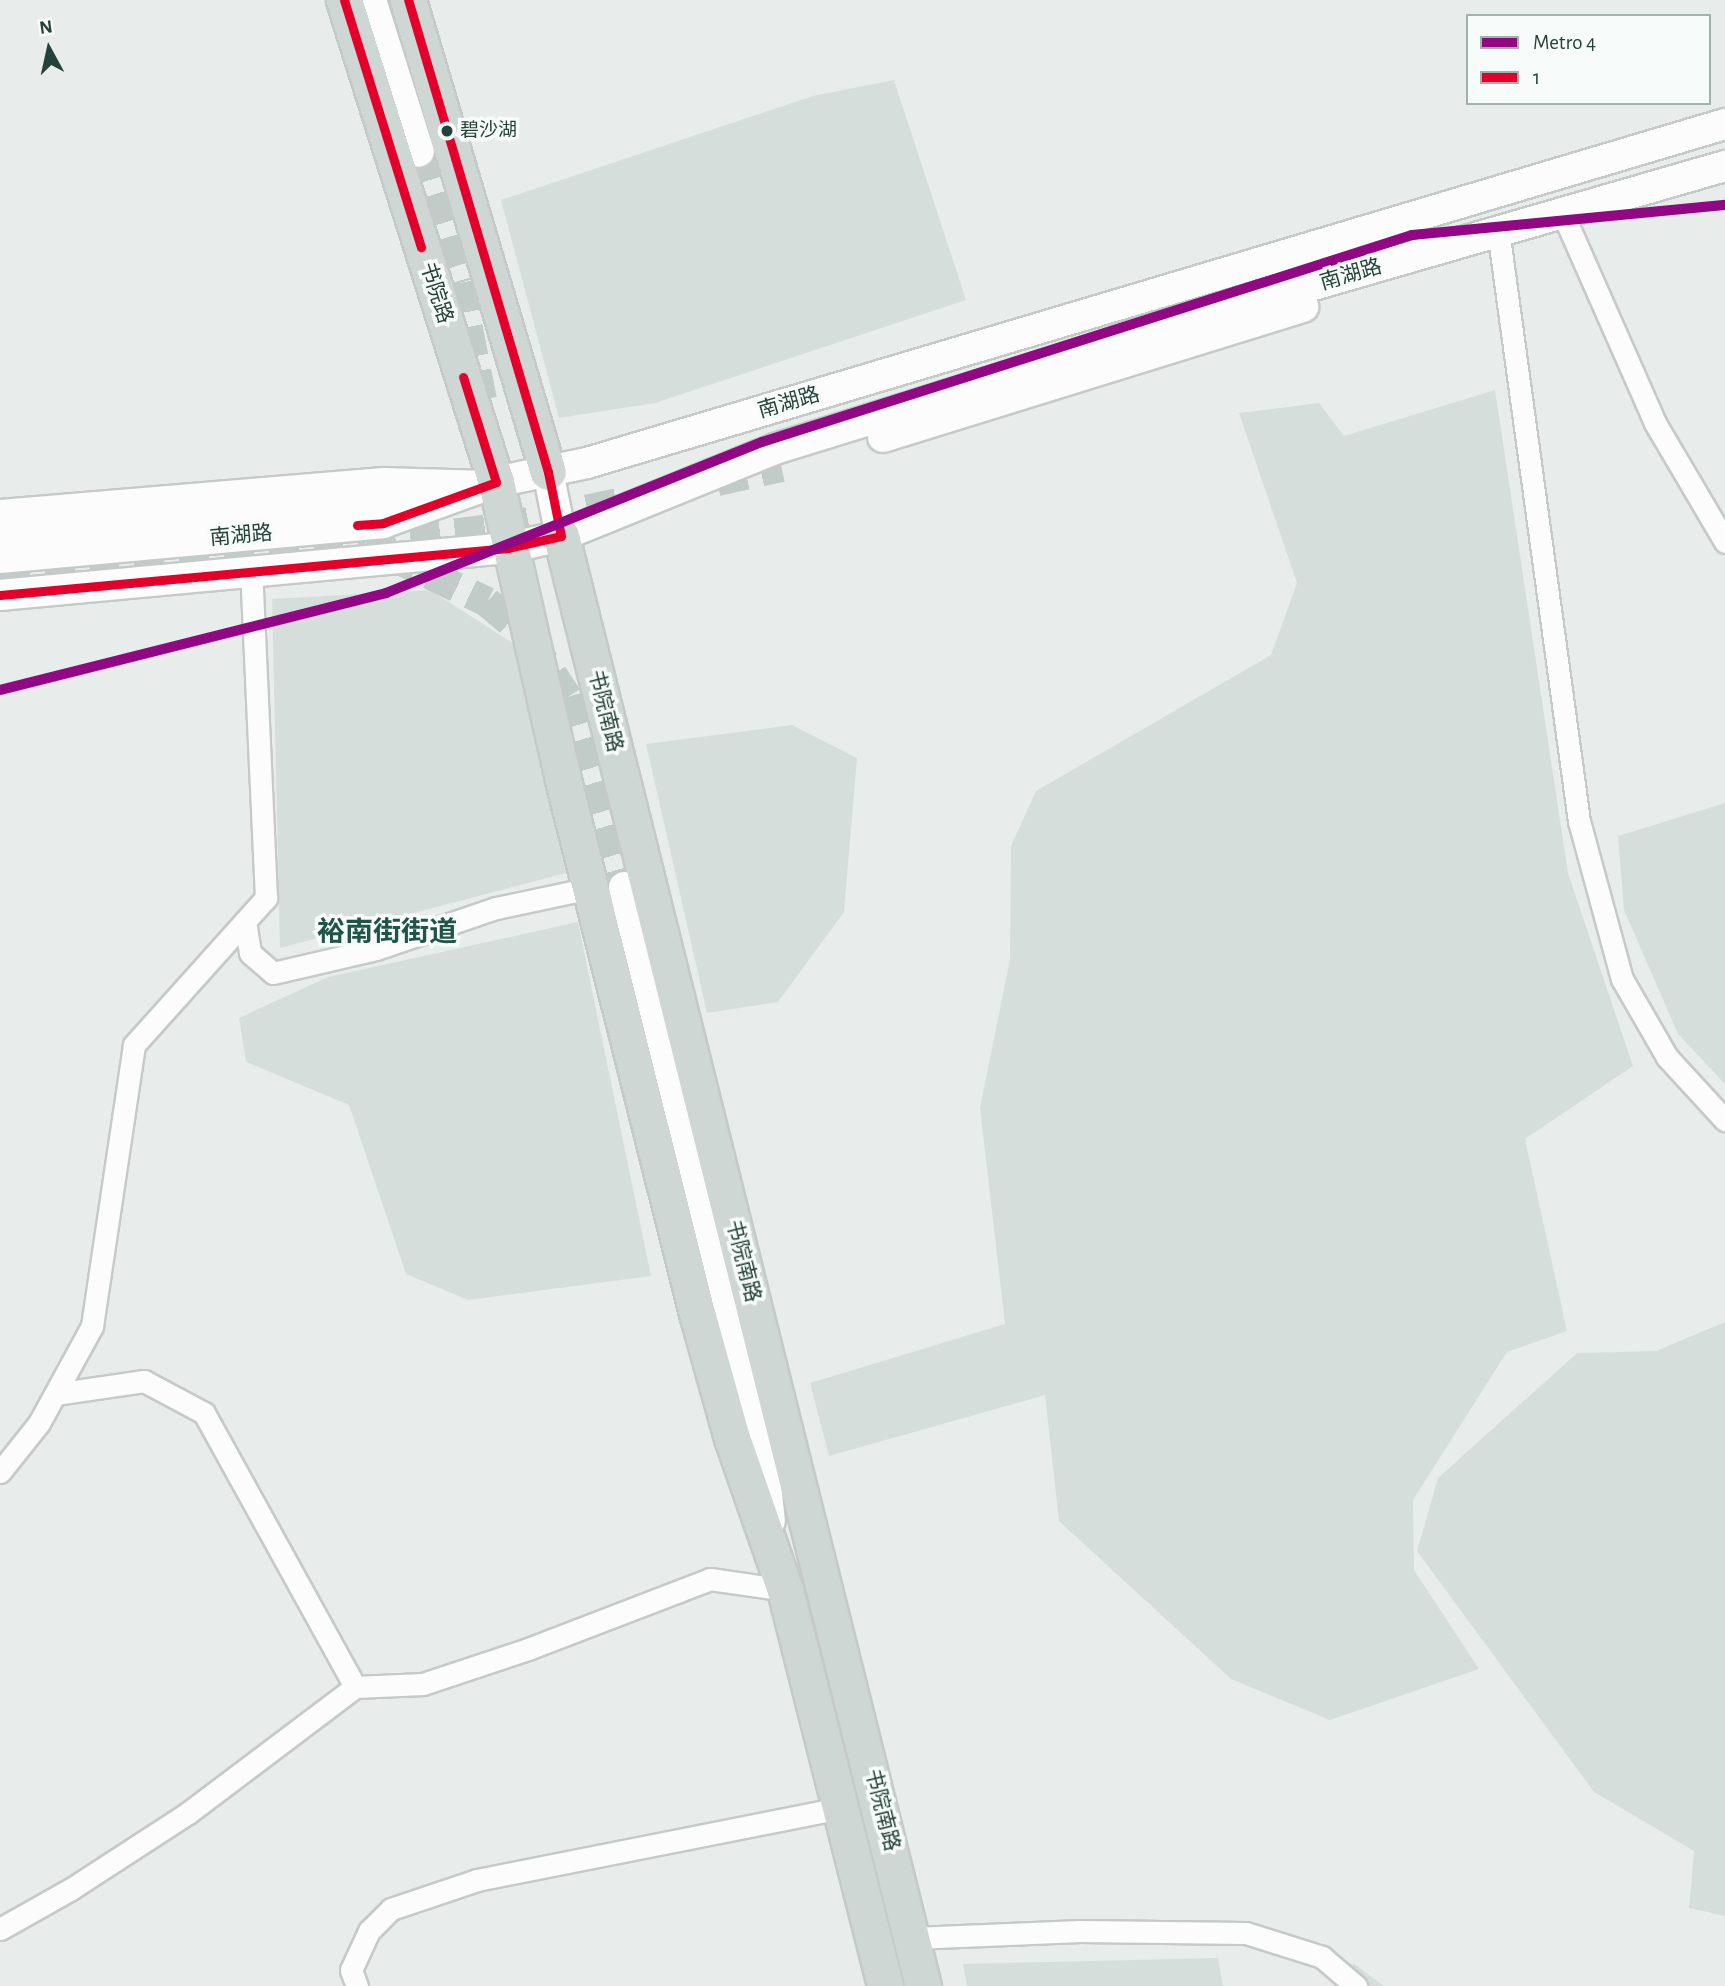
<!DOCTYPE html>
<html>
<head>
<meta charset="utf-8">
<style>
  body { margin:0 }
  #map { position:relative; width:1725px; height:1986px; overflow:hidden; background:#e8edeb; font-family:"Alegreya Sans","Noto Sans SC",sans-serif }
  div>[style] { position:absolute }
  .built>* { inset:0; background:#d6dedb }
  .secondary-tunnel>* { height:30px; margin-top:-15px; transform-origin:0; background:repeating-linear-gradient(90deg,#c1cbc8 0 30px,transparent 0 45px) }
  .roads { filter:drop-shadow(2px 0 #c5cac8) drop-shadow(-2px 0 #c5cac8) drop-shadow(0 2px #c5cac8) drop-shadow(0 -2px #c5cac8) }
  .minor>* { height:21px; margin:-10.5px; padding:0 10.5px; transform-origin:10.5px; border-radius:10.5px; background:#fcfcfc }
  .secondary>* { height:30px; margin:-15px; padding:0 15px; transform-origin:15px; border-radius:15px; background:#fcfcfc }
  .primary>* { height:35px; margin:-17.5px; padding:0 17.5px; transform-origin:17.5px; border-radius:17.5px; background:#cfd7d5 }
  .bus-1>* { height:9px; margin:-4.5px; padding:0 4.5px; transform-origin:4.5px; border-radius:4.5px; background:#e4002b }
  .metro-1>* { height:10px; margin:-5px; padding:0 5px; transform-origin:5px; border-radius:5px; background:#920783 }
  .dots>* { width:19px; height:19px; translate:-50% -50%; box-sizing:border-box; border:4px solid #f7fbf9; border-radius:50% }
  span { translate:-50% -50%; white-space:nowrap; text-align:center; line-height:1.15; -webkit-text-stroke:7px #f7fbf9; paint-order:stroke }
  .bus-label { font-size:19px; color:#24423a }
  .left { translate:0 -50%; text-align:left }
  .street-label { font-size:21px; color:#24423a }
  .district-label { font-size:28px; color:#1f5548; font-weight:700 }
  .legend { position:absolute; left:1466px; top:14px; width:245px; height:91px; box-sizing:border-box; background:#f7fbf9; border:2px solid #a3b1ad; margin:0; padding:9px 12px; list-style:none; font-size:21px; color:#24423a }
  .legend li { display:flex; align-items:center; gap:14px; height:35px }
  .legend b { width:35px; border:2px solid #a3b1ad }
  .north { position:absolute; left:14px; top:14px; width:70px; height:70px; -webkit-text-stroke:5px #f7fbf9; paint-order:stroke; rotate:352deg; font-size:19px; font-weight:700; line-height:28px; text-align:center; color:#24423a }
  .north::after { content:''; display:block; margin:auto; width:24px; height:32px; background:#24423a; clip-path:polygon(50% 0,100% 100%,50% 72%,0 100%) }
</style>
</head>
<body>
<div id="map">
  <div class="built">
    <div style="clip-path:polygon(894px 80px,966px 300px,655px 403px,559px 418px,501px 200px,813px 96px)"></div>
    <div style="clip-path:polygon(1495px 390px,1568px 873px,1633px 1066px,1525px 1139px,1567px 1331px,1507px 1352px,1413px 1500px,1414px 1570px,1479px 1669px,1330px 1720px,1231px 1679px,1059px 1521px,1045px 1395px,829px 1456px,810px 1383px,1005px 1324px,980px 1108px,1010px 959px,1011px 846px,1036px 791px,1271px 655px,1297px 583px,1239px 413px,1319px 403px,1344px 436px)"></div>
    <div style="clip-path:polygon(430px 590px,516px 645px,566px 873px,280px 948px,272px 599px)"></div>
    <div style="clip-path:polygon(792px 725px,857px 758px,844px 912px,778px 1002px,707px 1013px,646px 744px)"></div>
    <div style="clip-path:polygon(1725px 803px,1725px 1084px,1678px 1034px,1624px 910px,1618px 836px)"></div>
    <div style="clip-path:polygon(578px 922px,651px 1276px,468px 1300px,406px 1274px,349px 1105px,246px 1062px,239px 1018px,328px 977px)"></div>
    <div style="clip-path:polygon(1725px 1322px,1725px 1916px,1689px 1908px,1694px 1851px,1594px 1792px,1417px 1551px,1438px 1478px,1577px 1353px,1656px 1351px)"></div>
    <div style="clip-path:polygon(1218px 1958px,1223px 1986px,967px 1986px,963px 1964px)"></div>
    <div style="clip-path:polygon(1353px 1963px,1384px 1986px,1351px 1986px)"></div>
  </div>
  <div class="secondary-tunnel">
    <div style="left:419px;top:152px;width:137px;rotate:73deg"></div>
    <div style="left:459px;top:283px;width:119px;rotate:78.9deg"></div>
    <div style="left:717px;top:481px;width:66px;rotate:-12.2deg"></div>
    <div style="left:389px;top:555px;width:109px;rotate:25.6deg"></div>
    <div style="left:487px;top:602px;width:54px;rotate:40.5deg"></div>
    <div style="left:528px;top:637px;width:72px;rotate:57deg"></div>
    <div style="left:567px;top:697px;width:198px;rotate:73.3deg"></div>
    <div style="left:0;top:578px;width:367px;rotate:-5.2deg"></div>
    <div style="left:366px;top:545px;width:134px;rotate:-7.3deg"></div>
    <div style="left:499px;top:528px;width:132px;rotate:-11.8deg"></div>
  </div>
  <div class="roads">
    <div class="minor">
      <div style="left:1563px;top:214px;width:228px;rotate:66.2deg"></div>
      <div style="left:1655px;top:423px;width:138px;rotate:59.5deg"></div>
      <div style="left:1498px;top:230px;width:597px;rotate:82.2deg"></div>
      <div style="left:1579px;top:821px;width:164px;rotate:74.8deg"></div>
      <div style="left:1622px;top:979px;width:90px;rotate:60deg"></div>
      <div style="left:1667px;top:1057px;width:86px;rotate:47.4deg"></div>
      <div style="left:0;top:510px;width:384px;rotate:-4.8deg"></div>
      <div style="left:383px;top:478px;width:103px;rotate:1.7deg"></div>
      <div style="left:245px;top:921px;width:32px;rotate:81deg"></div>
      <div style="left:250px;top:953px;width:30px;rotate:41deg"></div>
      <div style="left:273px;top:973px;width:106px;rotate:-13.1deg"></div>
      <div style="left:376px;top:949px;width:127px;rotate:-18.9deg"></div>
      <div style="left:496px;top:908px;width:97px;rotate:-11.9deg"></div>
      <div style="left:55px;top:1394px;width:90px;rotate:-8.3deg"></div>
      <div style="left:144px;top:1381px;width:68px;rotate:28.1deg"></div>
      <div style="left:204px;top:1413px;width:313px;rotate:61.1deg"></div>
      <div style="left:0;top:1472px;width:63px;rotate:-51.5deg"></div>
      <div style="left:39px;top:1423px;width:111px;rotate:-61.3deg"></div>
      <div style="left:92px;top:1326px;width:284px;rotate:-81.5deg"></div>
      <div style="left:134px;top:1045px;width:198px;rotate:-48.1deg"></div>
      <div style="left:266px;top:898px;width:325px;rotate:-92.6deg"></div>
      <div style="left:0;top:1929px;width:81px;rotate:-29.4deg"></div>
      <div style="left:71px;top:1889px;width:140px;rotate:-33deg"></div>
      <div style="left:188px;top:1813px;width:209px;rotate:-37deg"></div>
      <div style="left:355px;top:1687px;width:68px;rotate:-2.5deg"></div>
      <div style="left:423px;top:1684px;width:111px;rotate:-18.4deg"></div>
      <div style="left:528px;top:1649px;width:195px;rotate:-21deg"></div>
      <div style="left:710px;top:1579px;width:76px;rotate:8.3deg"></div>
      <div style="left:913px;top:1938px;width:167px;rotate:-2.4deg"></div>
      <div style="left:1080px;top:1931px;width:166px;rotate:0.7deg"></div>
      <div style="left:1246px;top:1933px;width:80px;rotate:17.5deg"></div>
      <div style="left:1322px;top:1957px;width:45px;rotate:40.5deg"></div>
      <div style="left:357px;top:1986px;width:17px;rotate:-111deg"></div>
      <div style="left:351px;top:1970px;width:43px;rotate:-65.2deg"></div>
      <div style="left:369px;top:1931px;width:31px;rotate:-45deg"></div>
      <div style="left:391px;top:1909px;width:91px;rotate:-18.6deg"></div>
      <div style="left:477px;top:1880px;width:371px;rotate:-11.2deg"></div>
    </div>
    <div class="secondary">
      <div style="left:371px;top:0;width:159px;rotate:72.5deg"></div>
      <div style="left:883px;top:437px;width:440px;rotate:-17.2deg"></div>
      <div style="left:548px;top:472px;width:65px;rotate:78.5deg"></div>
      <div style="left:0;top:533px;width:442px;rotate:-5.7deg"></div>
      <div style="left:0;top:558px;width:385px;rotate:-5.2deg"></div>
      <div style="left:383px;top:523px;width:120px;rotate:-19.9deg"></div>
      <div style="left:496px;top:482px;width:93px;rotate:-11.8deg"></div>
      <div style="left:587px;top:463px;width:1187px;rotate:-16.59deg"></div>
      <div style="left:0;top:595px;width:510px;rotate:-5.29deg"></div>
      <div style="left:508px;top:548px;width:54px;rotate:-12.8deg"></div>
      <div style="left:561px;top:536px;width:231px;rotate:-22.1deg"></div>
      <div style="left:775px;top:449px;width:426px;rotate:-17.2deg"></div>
      <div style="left:1182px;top:323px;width:565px;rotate:-16.13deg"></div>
      <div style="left:624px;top:887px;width:614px;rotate:76.62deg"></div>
      <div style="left:766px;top:1484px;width:37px;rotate:84deg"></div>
    </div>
    <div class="primary">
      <div style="left:344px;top:0;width:505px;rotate:72.5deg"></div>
      <div style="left:496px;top:482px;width:305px;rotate:77.3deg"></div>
      <div style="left:563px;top:780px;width:550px;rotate:75.89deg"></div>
      <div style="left:697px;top:1313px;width:130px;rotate:74.4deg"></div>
      <div style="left:732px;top:1438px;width:161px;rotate:70.8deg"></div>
      <div style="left:785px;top:1590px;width:408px;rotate:75.8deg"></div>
      <div style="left:408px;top:0;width:492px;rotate:73.5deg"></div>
      <div style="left:561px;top:536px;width:1495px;rotate:75.98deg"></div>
    </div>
  </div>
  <div class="bus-1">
    <div style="left:344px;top:0;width:259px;rotate:72.7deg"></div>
    <div style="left:357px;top:525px;width:26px;rotate:-4deg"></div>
    <div style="left:383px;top:523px;width:120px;rotate:-19.9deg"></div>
    <div style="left:496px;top:482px;width:110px;rotate:-107.4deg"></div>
    <div style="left:0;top:595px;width:510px;rotate:-5.29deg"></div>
    <div style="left:508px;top:548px;width:54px;rotate:-12.8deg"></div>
    <div style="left:561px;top:536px;width:65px;rotate:-101.5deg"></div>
    <div style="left:548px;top:472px;width:492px;rotate:-106.5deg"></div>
  </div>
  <div class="metro-1">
    <div style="left:0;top:690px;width:398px;rotate:-14.1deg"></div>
    <div style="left:386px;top:593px;width:405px;rotate:-21.9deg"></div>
    <div style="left:762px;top:442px;width:682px;rotate:-17.66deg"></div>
    <div style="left:1412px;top:235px;width:314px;rotate:-5.5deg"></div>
  </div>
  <div class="dots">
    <div style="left:447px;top:131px;background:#24423a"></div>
  </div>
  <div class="bus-label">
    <span class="left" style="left:460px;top:131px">碧沙湖</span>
  </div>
  <div class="street-label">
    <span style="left:1351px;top:275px;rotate:-16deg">南湖路</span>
    <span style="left:436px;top:293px;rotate:72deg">书院路</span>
    <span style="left:789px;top:403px;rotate:-16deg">南湖路</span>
    <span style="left:241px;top:536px;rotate:-5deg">南湖路</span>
    <span style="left:605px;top:711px;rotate:76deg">书院南路</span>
    <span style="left:743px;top:1261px;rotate:76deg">书院南路</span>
    <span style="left:882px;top:1810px;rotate:76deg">书院南路</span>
  </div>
  <div class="district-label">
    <span style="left:387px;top:933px">裕南街街道</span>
  </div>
  <ul class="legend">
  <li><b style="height:9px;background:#920783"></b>Metro 4</li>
  <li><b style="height:9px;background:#e4002b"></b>1</li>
  </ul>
  <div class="north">N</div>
</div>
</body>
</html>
